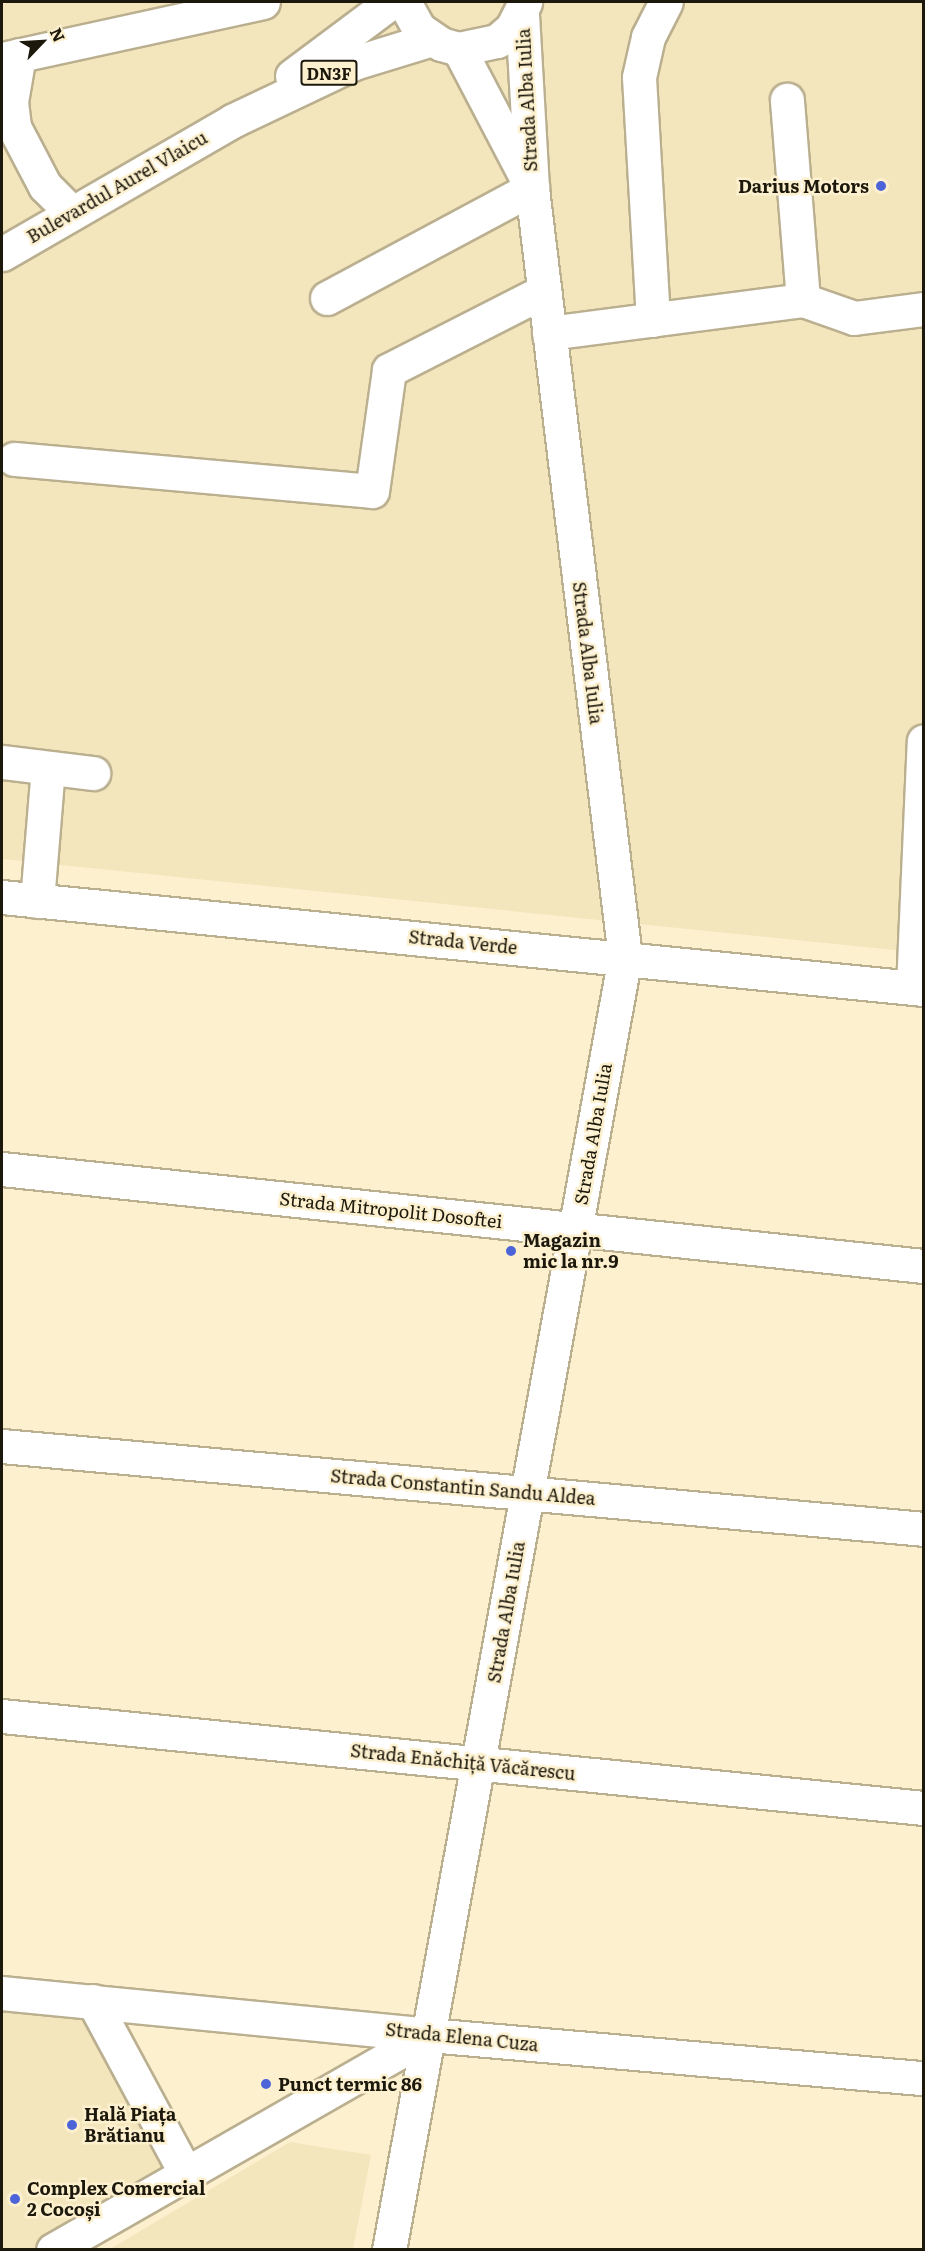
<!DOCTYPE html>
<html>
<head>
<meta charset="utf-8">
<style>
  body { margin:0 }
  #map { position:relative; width:925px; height:2251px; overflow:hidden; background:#fcf0cf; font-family:Literata,serif }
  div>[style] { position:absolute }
  .built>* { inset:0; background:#f3e5bc }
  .roads { filter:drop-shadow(2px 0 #baaf8f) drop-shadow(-2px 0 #baaf8f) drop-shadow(0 2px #baaf8f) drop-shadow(0 -2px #baaf8f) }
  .minor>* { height:33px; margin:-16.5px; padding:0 16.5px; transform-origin:16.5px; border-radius:16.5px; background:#fff }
  .major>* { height:33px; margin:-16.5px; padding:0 16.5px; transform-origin:16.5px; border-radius:16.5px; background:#fff }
  .dots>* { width:16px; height:16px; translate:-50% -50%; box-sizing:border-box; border:3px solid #fcf0cf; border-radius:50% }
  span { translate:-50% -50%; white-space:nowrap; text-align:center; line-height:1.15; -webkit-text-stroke:5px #fcf0cf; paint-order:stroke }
  .shield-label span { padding:2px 4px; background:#fcf0cf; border:2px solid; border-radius:4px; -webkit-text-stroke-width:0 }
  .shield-label { font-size:16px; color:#1d180c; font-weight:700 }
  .street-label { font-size:18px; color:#1d180c }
  .poi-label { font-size:18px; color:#1d180c; font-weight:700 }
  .right { translate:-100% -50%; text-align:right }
  .left { translate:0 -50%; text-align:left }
  .frame { position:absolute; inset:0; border:3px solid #1d180c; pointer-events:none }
  .north { position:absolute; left:12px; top:12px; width:60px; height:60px; -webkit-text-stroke:4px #fcf0cf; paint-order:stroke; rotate:65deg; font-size:16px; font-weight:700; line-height:24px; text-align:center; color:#1d180c }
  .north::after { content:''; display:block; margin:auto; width:21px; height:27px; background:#1d180c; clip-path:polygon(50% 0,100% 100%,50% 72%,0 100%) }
</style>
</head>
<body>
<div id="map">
  <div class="built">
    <div style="clip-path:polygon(12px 2px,923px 2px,923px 953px,2px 859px,2px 4px)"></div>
    <div style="clip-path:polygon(2px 2006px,94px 2017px,179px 2175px,41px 2249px,2px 2250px)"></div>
    <div style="clip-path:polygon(290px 2142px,371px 2155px,353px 2249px,110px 2249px)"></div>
  </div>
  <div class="roads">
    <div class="minor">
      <div style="left:459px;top:49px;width:147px;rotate:62.4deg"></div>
      <div style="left:19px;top:55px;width:48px;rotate:99.7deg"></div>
      <div style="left:11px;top:102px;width:25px;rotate:83deg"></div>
      <div style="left:14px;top:127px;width:67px;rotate:62.3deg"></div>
      <div style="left:45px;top:186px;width:38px;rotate:45deg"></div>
      <div style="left:327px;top:298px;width:233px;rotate:-28.2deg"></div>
      <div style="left:803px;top:300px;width:54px;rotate:19.4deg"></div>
      <div style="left:854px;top:318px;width:71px;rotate:-7.3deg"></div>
      <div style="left:653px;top:320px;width:243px;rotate:-93.3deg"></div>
      <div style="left:639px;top:77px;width:41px;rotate:-77.3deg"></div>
      <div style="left:648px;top:37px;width:39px;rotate:-63deg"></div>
      <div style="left:549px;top:333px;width:256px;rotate:-7.4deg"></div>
      <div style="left:803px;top:300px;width:201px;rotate:-94.6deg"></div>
      <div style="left:14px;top:459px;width:359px;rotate:5.1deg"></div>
      <div style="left:372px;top:491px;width:122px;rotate:-82deg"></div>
      <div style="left:389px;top:370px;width:174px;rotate:-27deg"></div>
      <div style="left:2px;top:762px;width:92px;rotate:6.9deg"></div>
      <div style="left:2px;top:897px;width:927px;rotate:5.7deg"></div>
      <div style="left:37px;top:901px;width:133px;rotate:-85.3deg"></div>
      <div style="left:913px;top:988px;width:247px;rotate:-87.5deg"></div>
      <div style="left:2px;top:1169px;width:927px;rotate:6.01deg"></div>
      <div style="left:2px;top:1446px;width:926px;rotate:5.14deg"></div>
      <div style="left:2px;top:1716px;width:927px;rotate:5.7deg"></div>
      <div style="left:2px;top:1993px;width:429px;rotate:5.6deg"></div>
      <div style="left:429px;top:2035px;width:497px;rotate:5deg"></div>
      <div style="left:93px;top:2001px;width:196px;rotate:61.7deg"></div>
      <div style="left:53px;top:2250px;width:433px;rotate:-29.8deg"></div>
      <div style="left:389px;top:2250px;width:1314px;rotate:-79.66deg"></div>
      <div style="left:625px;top:957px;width:775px;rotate:-96.9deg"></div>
      <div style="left:532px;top:188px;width:176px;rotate:-93.3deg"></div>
    </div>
    <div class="major">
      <div style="left:404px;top:2px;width:31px;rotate:61deg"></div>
      <div style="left:419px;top:29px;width:27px;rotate:34deg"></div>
      <div style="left:441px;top:44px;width:19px;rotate:16deg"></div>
      <div style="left:459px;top:49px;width:39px;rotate:-12deg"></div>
      <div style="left:497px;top:41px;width:20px;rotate:-41deg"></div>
      <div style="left:512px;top:28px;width:29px;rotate:-63deg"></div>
      <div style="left:2px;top:59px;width:267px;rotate:-12.3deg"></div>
      <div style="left:292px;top:76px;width:124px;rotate:-36.8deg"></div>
      <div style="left:2px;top:254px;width:266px;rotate:-30deg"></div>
      <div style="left:232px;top:121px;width:135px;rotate:-25.4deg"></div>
      <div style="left:354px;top:63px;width:82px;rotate:-17.1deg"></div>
    </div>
  </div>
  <div class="dots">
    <div style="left:881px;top:186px;background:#4d64d9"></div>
    <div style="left:511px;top:1251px;background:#4d64d9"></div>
    <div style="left:266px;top:2084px;background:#4d64d9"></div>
    <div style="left:72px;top:2125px;background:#4d64d9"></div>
    <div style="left:15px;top:2199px;background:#4d64d9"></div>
  </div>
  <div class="shield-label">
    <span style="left:329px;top:73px">DN3F</span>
  </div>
  <div class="street-label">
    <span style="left:527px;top:100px;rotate:-93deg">Strada Alba Iulia</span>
    <span style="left:117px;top:187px;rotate:-30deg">Bulevardul Aurel Vlaicu</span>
    <span style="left:588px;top:653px;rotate:83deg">Strada Alba Iulia</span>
    <span style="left:463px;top:942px;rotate:6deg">Strada Verde</span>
    <span style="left:593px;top:1134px;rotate:-80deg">Strada Alba Iulia</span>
    <span style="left:391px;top:1210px;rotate:6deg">Strada Mitropolit Dosoftei</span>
    <span style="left:463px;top:1487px;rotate:5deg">Strada Constantin Sandu Aldea</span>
    <span style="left:506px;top:1612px;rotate:-80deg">Strada Alba Iulia</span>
    <span style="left:463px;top:1762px;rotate:6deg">Strada Enăchiță Văcărescu</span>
    <span style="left:462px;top:2037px;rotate:6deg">Strada Elena Cuza</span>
  </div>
  <div class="poi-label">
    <span class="right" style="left:869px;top:186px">Darius Motors</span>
    <span class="left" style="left:523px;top:1251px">Magazin<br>mic la nr.9</span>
    <span class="left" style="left:278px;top:2084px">Punct termic 86</span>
    <span class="left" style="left:84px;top:2125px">Hală Piața<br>Brătianu</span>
    <span class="left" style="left:27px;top:2199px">Complex Comercial<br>2 Cocoși</span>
  </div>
  <div class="frame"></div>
  <div class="north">N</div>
</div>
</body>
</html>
